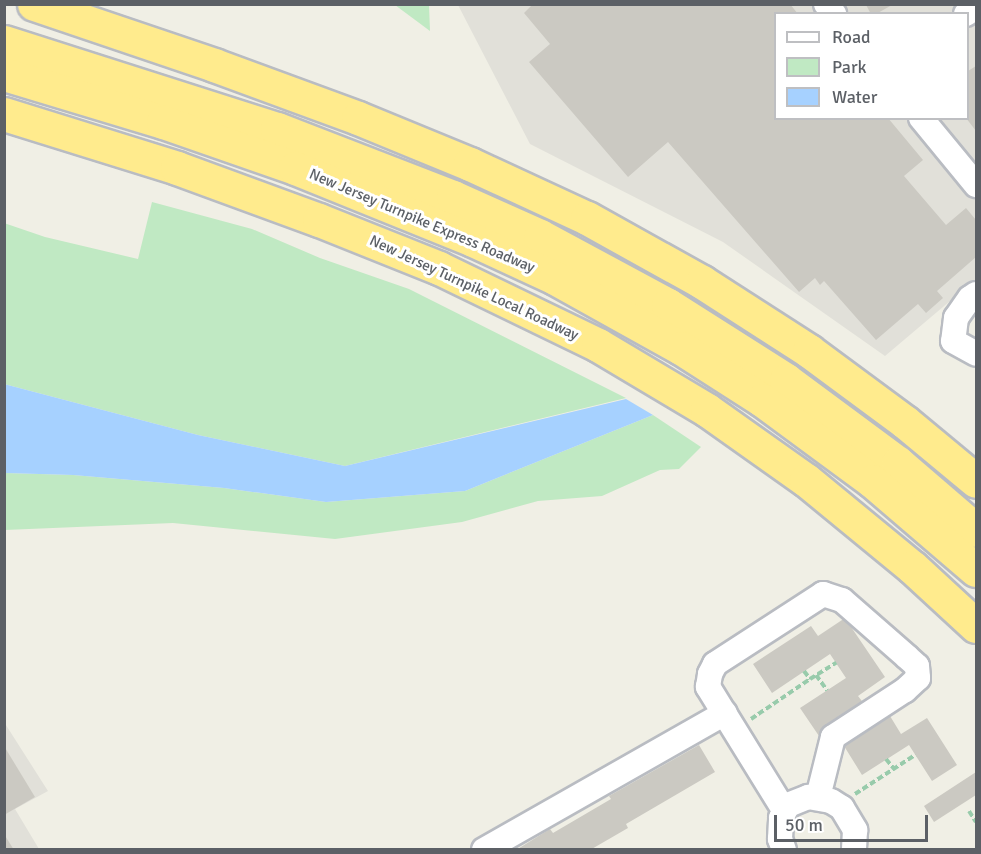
<!DOCTYPE html>
<html>
<head>
<meta charset="utf-8">
<style>
  body { margin:0 }
  #map { position:relative; width:981px; height:854px; overflow:hidden; background:#f0efe5; font-family:Signika,sans-serif }
  div>[style] { position:absolute }
  .industrial>* { inset:0; background:#e1e0d9 }
  .green>* { inset:0; background:#c0e9c3 }
  .water>* { inset:0; background:#a6d1ff }
  .building>* { inset:0; background:#cbc9c2 }
  .path>* { height:4px; margin-top:-2px; transform-origin:0; background:repeating-linear-gradient(90deg,#98cbab 0 6px,transparent 0 9px) }
  .roads { filter:drop-shadow(2px 0 #b9bcc2) drop-shadow(-2px 0 #b9bcc2) drop-shadow(0 2px #b9bcc2) drop-shadow(0 -2px #b9bcc2) }
  .minor>* { height:24px; margin:-12px; padding:0 12px; transform-origin:12px; border-radius:12px; background:#fff }
  .highway>* { height:33px; margin:-16.5px; padding:0 16.5px; transform-origin:16.5px; border-radius:16.5px; background:#ffeb8d }
  span { translate:-50% -50%; white-space:nowrap; text-align:center; line-height:1.15; -webkit-text-stroke:6px #fff; paint-order:stroke }
  .street-label { font-size:15px; color:#5c6066 }
  .frame { position:absolute; inset:0; border:6px solid #5c6066; pointer-events:none }
  .legend { position:absolute; left:774px; top:12px; width:195px; height:108px; box-sizing:border-box; background:#fff; border:2px solid #bebfc2; margin:0; padding:8px 10px; list-style:none; font-size:18px; color:#5c6066 }
  .legend li { display:flex; align-items:center; gap:12px; height:30px }
  .legend b { width:30px; border:2px solid #bebfc2 }
  .scale { position:absolute; left:774px; top:815px; width:154px; height:27px; box-sizing:border-box; border:3px solid #5c6066; border-top:0; padding-left:8px; font-size:18px; line-height:21px; white-space:nowrap; color:#5c6066; -webkit-text-stroke:4px #fff; paint-order:stroke }
</style>
</head>
<body>
<div id="map">
  <div class="industrial">
    <div style="clip-path:polygon(evenodd,458px 5px,976px 5px,976px 279px,885px 356px,723px 242px,530px 144px,458px 5px,776px 14px,968px 14px,968px 118px,776px 118px,776px 14px)"></div>
    <div style="clip-path:polygon(4px 722px,48px 791px,15px 809px,39px 849px,5px 849px)"></div>
  </div>
  <div class="green">
    <div style="clip-path:polygon(395px 5px,429px 5px,430px 31px)"></div>
    <div style="clip-path:polygon(152px 202px,252px 229px,320px 258px,409px 289px,626px 398px,345px 466px,198px 435px,4px 384px,4px 223px,45px 237px,138px 259px)"></div>
    <div style="clip-path:polygon(653px 415px,701px 447px,679px 469px,660px 470px,602px 496px,538px 501px,462px 522px,335px 539px,173px 523px,5px 530px,5px 473px,73px 475px,224px 488px,326px 502px,465px 491px)"></div>
  </div>
  <div class="water">
    <div style="clip-path:polygon(4px 384px,198px 435px,345px 466px,626px 399px,653px 415px,465px 491px,326px 502px,224px 488px,73px 475px,5px 473px)"></div>
  </div>
  <div class="building">
    <div style="clip-path:polygon(533px 4px,790px 4px,798px 14px,776px 14px,776px 118px,888px 118px,923px 160px,904px 176px,946px 225px,966px 208px,976px 220px,976px 257px,937px 291px,943px 298px,926px 313px,918px 304px,876px 340px,824px 281px,820px 285px,815px 278px,799px 292px,668px 142px,628px 177px,529px 62px,550px 44px,524px 13px)"></div>
    <div style="clip-path:polygon(866px 5px,892px 5px,876px 14px,871px 14px)"></div>
    <div style="clip-path:polygon(976px 66px,976px 131px,966px 118px,968px 71px)"></div>
    <div style="clip-path:polygon(845px 618px,885px 677px,858px 696px,865px 705px,819px 736px,800px 708px,846px 678px,830px 654px,772px 693px,753px 664px,811px 626px,818px 636px)"></div>
    <div style="clip-path:polygon(890px 716px,901px 734px,927px 718px,957px 765px,932px 781px,909px 745px,862px 775px,844px 746px)"></div>
    <div style="clip-path:polygon(699px 745px,715px 772px,626px 824px,628px 828px,590px 850px,516px 850px,550px 829px,553px 833px,611px 799px,609px 796px)"></div>
    <div style="clip-path:polygon(4px 746px,35px 797px,4px 815px)"></div>
    <div style="clip-path:polygon(976px 772px,976px 795px,934px 822px,924px 806px)"></div>
    <div style="clip-path:polygon(4px 834px,14px 850px,4px 850px)"></div>
  </div>
  <div class="path">
    <div style="left:804px;top:671px;width:10px;rotate:53deg"></div>
    <div style="left:810px;top:679px;width:31px;rotate:-32deg"></div>
    <div style="left:816px;top:675px;width:19px;rotate:54deg"></div>
    <div style="left:751px;top:719px;width:71px;rotate:-34.1deg"></div>
    <div style="left:886px;top:759px;width:13px;rotate:51deg"></div>
    <div style="left:855px;top:794px;width:72px;rotate:-33deg"></div>
    <div style="left:969px;top:811px;width:13px;rotate:58deg"></div>
  </div>
  <div class="roads">
    <div class="minor">
      <div style="left:826px;top:4px;width:13px;rotate:51deg"></div>
      <div style="left:966px;top:14px;width:12px;rotate:-35deg"></div>
      <div style="left:921px;top:118px;width:87px;rotate:50.6deg"></div>
      <div style="left:976px;top:294px;width:7px;rotate:146deg"></div>
      <div style="left:970px;top:298px;width:24px;rotate:125deg"></div>
      <div style="left:956px;top:318px;width:23px;rotate:97deg"></div>
      <div style="left:953px;top:341px;width:26px;rotate:29deg"></div>
      <div style="left:784px;top:810px;width:145px;rotate:-121.7deg"></div>
      <div style="left:708px;top:687px;width:13px;rotate:-81deg"></div>
      <div style="left:710px;top:674px;width:11px;rotate:-63deg"></div>
      <div style="left:715px;top:664px;width:129px;rotate:-32.9deg"></div>
      <div style="left:823px;top:594px;width:20px;rotate:18deg"></div>
      <div style="left:842px;top:600px;width:86px;rotate:41.2deg"></div>
      <div style="left:907px;top:657px;width:13px;rotate:42deg"></div>
      <div style="left:917px;top:666px;width:12px;rotate:85deg"></div>
      <div style="left:918px;top:678px;width:18px;rotate:137deg"></div>
      <div style="left:905px;top:690px;width:86px;rotate:146.9deg"></div>
      <div style="left:833px;top:737px;width:62px;rotate:104deg"></div>
      <div style="left:484px;top:850px;width:277px;rotate:-29.6deg"></div>
      <div style="left:784px;top:850px;width:12px;rotate:-110deg"></div>
      <div style="left:780px;top:839px;width:21px;rotate:-87deg"></div>
      <div style="left:781px;top:818px;width:15px;rotate:-62deg"></div>
      <div style="left:788px;top:805px;width:22px;rotate:-22deg"></div>
      <div style="left:808px;top:797px;width:23px;rotate:10deg"></div>
      <div style="left:831px;top:801px;width:13px;rotate:32deg"></div>
      <div style="left:842px;top:808px;width:26px;rotate:59deg"></div>
      <div style="left:855px;top:830px;width:20px;rotate:93deg"></div>
    </div>
    <div class="highway">
      <div style="left:34px;top:4px;width:190px;rotate:18.7deg"></div>
      <div style="left:214px;top:65px;width:153px;rotate:20.2deg"></div>
      <div style="left:358px;top:118px;width:121px;rotate:22.3deg"></div>
      <div style="left:470px;top:164px;width:129px;rotate:24.8deg"></div>
      <div style="left:587px;top:218px;width:132px;rotate:29.1deg"></div>
      <div style="left:702px;top:282px;width:127px;rotate:32.8deg"></div>
      <div style="left:809px;top:351px;width:119px;rotate:36.5deg"></div>
      <div style="left:905px;top:422px;width:92px;rotate:39.7deg"></div>
      <div style="left:4px;top:42px;width:287px;rotate:17.7deg"></div>
      <div style="left:277px;top:129px;width:189px;rotate:21.1deg"></div>
      <div style="left:453px;top:197px;width:95px;rotate:24.1deg"></div>
      <div style="left:540px;top:236px;width:145px;rotate:28.3deg"></div>
      <div style="left:668px;top:305px;width:140px;rotate:32.4deg"></div>
      <div style="left:786px;top:380px;width:139px;rotate:36.5deg"></div>
      <div style="left:898px;top:463px;width:103px;rotate:40.7deg"></div>
      <div style="left:4px;top:74px;width:166px;rotate:16.8deg"></div>
      <div style="left:163px;top:122px;width:140px;rotate:19.2deg"></div>
      <div style="left:295px;top:168px;width:192px;rotate:22deg"></div>
      <div style="left:473px;top:240px;width:90px;rotate:24.9deg"></div>
      <div style="left:555px;top:278px;width:144px;rotate:29.1deg"></div>
      <div style="left:681px;top:348px;width:96px;rotate:32.7deg"></div>
      <div style="left:762px;top:400px;width:137px;rotate:36.4deg"></div>
      <div style="left:872px;top:481px;width:137px;rotate:40.6deg"></div>
      <div style="left:4px;top:114px;width:181px;rotate:17.3deg"></div>
      <div style="left:177px;top:168px;width:151px;rotate:20.1deg"></div>
      <div style="left:319px;top:220px;width:129px;rotate:21.8deg"></div>
      <div style="left:439px;top:268px;width:177px;rotate:25.8deg"></div>
      <div style="left:598px;top:345px;width:127px;rotate:30.8deg"></div>
      <div style="left:707px;top:410px;width:121px;rotate:35.3deg"></div>
      <div style="left:806px;top:480px;width:137px;rotate:39.4deg"></div>
      <div style="left:912px;top:567px;width:87px;rotate:42.7deg"></div>
    </div>
  </div>
  <div class="street-label">
    <span style="left:422px;top:221px;rotate:23deg">New Jersey Turnpike Express Roadway</span>
    <span style="left:474px;top:288px;rotate:25deg">New Jersey Turnpike Local Roadway</span>
  </div>
  <div class="frame"></div>
  <ul class="legend">
  <li><b style="height:8px;background:#fff"></b>Road</li>
  <li><b style="height:16px;background:#c0e9c3"></b>Park</li>
  <li><b style="height:16px;background:#a6d1ff"></b>Water</li>
  </ul>
  <div class="scale">50 m</div>
</div>
</body>
</html>
